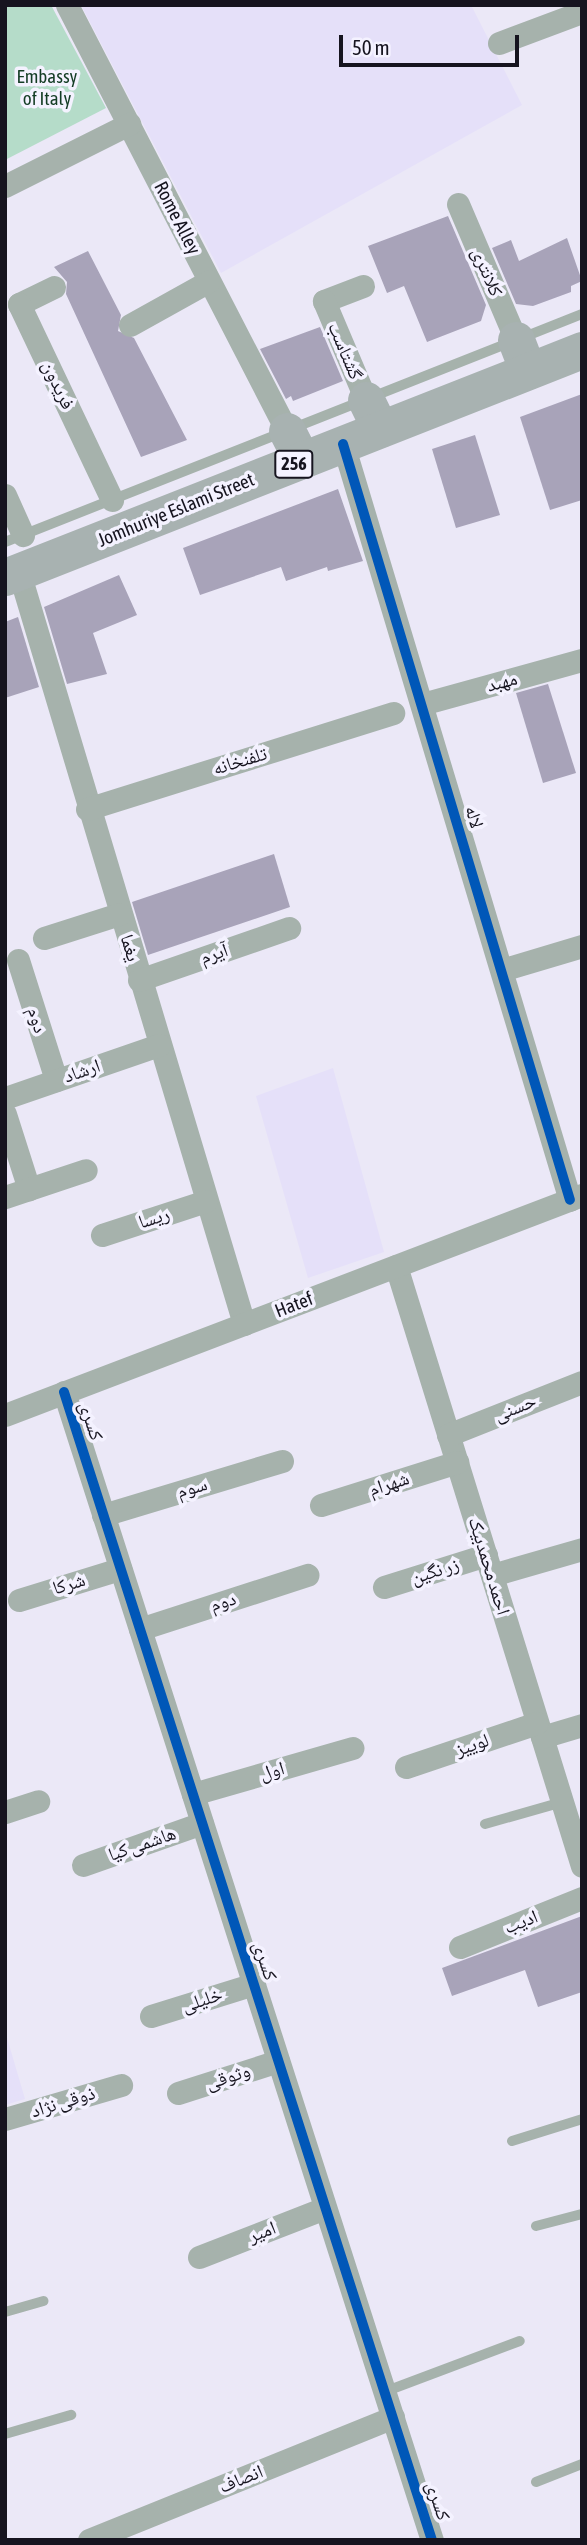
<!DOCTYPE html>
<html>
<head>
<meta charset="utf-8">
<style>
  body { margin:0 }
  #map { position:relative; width:587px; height:2545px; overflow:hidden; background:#ebe8f7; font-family:"Asap Condensed","Noto Naskh Arabic",sans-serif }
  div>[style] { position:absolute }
  .built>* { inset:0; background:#e5e0f9 }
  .green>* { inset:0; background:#b5dcc9 }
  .building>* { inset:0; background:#a8a3b9 }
  .lane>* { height:10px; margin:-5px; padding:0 5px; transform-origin:5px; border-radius:5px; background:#a6b2ac }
  .street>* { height:23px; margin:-11.5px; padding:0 11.5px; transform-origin:11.5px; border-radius:11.5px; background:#a6b2ac }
  .primary>* { height:37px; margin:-18.5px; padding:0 18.5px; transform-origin:18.5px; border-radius:18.5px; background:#a8b2b1 }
  .cycleway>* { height:10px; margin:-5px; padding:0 5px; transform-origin:5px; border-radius:5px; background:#0057b8 }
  span { translate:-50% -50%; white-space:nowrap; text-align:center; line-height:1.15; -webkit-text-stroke:7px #f4f2ff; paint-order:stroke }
  .shield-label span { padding:2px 5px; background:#f4f2ff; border:2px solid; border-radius:5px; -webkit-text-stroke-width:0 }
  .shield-label { font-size:18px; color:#16141f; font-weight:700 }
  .park-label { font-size:19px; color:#143d25 }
  .street-label { font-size:19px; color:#16141f }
  .frame { position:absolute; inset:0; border:7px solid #16141f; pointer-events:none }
  .scale { position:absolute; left:339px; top:35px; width:180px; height:32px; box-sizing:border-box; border:4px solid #16141f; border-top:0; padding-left:9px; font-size:21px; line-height:24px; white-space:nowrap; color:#16141f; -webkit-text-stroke:5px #f4f2ff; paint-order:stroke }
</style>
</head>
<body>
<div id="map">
  <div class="built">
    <div style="clip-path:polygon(81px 5px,471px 5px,522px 105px,221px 273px)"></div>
    <div style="clip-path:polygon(333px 1068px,384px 1252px,308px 1278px,256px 1096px)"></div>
    <div style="clip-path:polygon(5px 2031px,25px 2099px,5px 2105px)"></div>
  </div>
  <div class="green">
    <div style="clip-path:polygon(5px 5px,51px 5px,106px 108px,5px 160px)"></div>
  </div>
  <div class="building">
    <div style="clip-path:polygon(448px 216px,486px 305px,481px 321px,427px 342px,404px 286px,387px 293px,368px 246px)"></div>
    <div style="clip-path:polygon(567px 238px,582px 281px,571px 286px,571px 292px,533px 306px,516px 304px,492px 248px,511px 240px,519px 261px)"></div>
    <div style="clip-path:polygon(88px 251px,121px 315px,118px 331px,134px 338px,187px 440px,141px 457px,66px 294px,67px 282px,54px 267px)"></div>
    <div style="clip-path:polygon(320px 327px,343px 381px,293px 401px,291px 396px,286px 399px,260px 349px)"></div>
    <div style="clip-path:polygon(582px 394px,582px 500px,550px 510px,520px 417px)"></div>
    <div style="clip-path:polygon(475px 435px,500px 515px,456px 528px,432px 449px)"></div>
    <div style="clip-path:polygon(338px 489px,363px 561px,328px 571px,327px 567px,286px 581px,281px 567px,200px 595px,183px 548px)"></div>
    <div style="clip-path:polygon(119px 575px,137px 615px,93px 633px,107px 674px,67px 684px,44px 607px)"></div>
    <div style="clip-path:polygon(18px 617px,39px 687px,5px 698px,5px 622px)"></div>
    <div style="clip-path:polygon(548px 684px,576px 773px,543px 783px,516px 693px)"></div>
    <div style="clip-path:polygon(274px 854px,290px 907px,148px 955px,132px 902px)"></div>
    <div style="clip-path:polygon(582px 1916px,582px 1992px,538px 2007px,525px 1970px,452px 1996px,442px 1968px)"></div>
  </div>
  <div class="lane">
    <div style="left:5px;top:542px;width:620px;rotate:-21.56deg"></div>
    <div style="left:485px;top:1824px;width:80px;rotate:-15.9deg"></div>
    <div style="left:512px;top:2141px;width:73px;rotate:-17.4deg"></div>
    <div style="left:536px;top:2226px;width:48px;rotate:-14.6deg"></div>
    <div style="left:5px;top:2312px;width:40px;rotate:-16deg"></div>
    <div style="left:384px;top:2392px;width:145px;rotate:-20.6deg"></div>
    <div style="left:5px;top:2434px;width:69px;rotate:-16.1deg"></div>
    <div style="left:536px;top:2482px;width:49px;rotate:-21.4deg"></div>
  </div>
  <div class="street">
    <div style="left:67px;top:5px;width:479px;rotate:62.7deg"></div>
    <div style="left:499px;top:43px;width:89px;rotate:-20.5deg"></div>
    <div style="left:5px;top:186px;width:139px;rotate:-26.6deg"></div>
    <div style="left:458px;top:204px;width:148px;rotate:66.9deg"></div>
    <div style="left:363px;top:286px;width:42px;rotate:159deg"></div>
    <div style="left:324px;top:301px;width:108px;rotate:67deg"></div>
    <div style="left:54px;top:287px;width:39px;rotate:154deg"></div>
    <div style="left:19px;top:304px;width:217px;rotate:64.6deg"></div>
    <div style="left:130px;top:325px;width:90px;rotate:-29.1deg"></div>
    <div style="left:343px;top:444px;width:789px;rotate:73.29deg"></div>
    <div style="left:5px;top:495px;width:44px;rotate:65.8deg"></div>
    <div style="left:19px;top:572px;width:785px;rotate:73.34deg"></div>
    <div style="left:422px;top:704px;width:166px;rotate:-15.4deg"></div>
    <div style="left:87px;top:809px;width:321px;rotate:-17.4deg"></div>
    <div style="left:44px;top:938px;width:79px;rotate:-17.7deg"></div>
    <div style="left:18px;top:960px;width:126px;rotate:72.4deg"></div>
    <div style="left:502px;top:970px;width:84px;rotate:-16.7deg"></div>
    <div style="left:139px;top:980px;width:159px;rotate:-19.1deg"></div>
    <div style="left:5px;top:1098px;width:163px;rotate:-19deg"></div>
    <div style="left:5px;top:1114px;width:79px;rotate:72.3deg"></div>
    <div style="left:5px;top:1197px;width:85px;rotate:-18.4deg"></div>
    <div style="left:102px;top:1235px;width:109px;rotate:-18.1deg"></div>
    <div style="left:396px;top:1266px;width:628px;rotate:72.78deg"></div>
    <div style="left:64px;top:1392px;width:1206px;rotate:72.23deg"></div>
    <div style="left:5px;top:1415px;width:618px;rotate:-20.87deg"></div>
    <div style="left:448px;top:1435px;width:144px;rotate:-21.6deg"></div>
    <div style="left:321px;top:1505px;width:143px;rotate:-17.5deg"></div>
    <div style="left:103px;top:1515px;width:187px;rotate:-16.8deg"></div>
    <div style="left:492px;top:1575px;width:94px;rotate:-16.1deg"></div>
    <div style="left:384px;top:1587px;width:107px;rotate:-17.4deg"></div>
    <div style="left:19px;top:1600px;width:106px;rotate:-17.1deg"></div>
    <div style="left:140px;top:1629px;width:176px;rotate:-17.9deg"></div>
    <div style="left:542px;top:1737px;width:42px;rotate:-16.7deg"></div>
    <div style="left:406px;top:1767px;width:138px;rotate:-18.6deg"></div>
    <div style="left:193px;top:1794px;width:166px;rotate:-16.1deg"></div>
    <div style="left:5px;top:1812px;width:35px;rotate:-18deg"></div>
    <div style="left:83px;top:1865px;width:126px;rotate:-19.4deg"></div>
    <div style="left:460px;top:1947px;width:131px;rotate:-21.9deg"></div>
    <div style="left:151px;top:2016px;width:108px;rotate:-17.3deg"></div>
    <div style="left:178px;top:2093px;width:105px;rotate:-17.7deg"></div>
    <div style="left:5px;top:2119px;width:121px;rotate:-16.3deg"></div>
    <div style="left:199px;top:2257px;width:135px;rotate:-21.3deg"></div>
    <div style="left:89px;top:2540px;width:328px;rotate:-22deg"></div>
  </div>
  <div class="primary">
    <div style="left:516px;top:340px;width:33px;rotate:69deg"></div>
    <div style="left:366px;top:400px;width:32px;rotate:64deg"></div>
    <div style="left:287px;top:431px;width:33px;rotate:63deg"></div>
    <div style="left:5px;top:577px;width:620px;rotate:-21.48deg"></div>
  </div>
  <div class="cycleway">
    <div style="left:343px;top:444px;width:789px;rotate:73.29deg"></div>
    <div style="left:64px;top:1392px;width:1206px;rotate:72.23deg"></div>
  </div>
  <div class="shield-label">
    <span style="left:294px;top:464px">256</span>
  </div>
  <div class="park-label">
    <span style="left:47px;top:88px">Embassy<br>of Italy</span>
  </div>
  <div class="street-label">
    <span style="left:177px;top:218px;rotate:63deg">Rome Alley</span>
    <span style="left:487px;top:272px;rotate:67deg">کلانتری</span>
    <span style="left:345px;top:351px;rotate:67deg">گشتاسب</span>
    <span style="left:58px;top:385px;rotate:65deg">فریدون</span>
    <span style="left:176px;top:510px;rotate:-22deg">Jomhuriye Eslami Street</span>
    <span style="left:502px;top:682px;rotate:-15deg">مهبد</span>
    <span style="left:240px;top:761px;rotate:-17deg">تلفنخانه</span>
    <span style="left:474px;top:817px;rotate:73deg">لاله</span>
    <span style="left:130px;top:948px;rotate:73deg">یغما</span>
    <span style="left:214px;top:954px;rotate:-19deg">آیرم</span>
    <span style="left:37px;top:1020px;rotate:72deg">دوم</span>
    <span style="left:82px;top:1071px;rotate:-19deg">ارشاد</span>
    <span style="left:154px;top:1218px;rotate:-18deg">ریسا</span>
    <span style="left:294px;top:1305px;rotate:-21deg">Hatef</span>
    <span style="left:515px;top:1408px;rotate:-22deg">حسنی</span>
    <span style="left:91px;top:1421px;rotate:72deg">کسری</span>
    <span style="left:389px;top:1484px;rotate:-18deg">شهرام</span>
    <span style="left:192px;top:1488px;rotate:-17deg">سوم</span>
    <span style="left:489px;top:1566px;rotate:73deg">احمد محمدبیک</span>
    <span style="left:435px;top:1571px;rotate:-18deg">زر نگین</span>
    <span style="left:69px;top:1584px;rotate:-17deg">شرکا</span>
    <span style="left:223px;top:1602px;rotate:-18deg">دوم</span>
    <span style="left:472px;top:1745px;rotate:-19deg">لوییز</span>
    <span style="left:272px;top:1771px;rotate:-16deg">اول</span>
    <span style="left:142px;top:1844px;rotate:-19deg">هاشمی کیا</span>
    <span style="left:521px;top:1922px;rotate:-22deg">ادیب</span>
    <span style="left:265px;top:1961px;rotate:72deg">کسری</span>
    <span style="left:202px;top:2000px;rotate:-18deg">خلیلی</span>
    <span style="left:228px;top:2077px;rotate:-18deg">وثوقی</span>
    <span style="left:63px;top:2102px;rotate:-17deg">ذوقی نژاد</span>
    <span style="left:262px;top:2232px;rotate:-21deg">امیر</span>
    <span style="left:241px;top:2479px;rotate:-22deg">انصاف</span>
    <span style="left:438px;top:2501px;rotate:72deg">کسری</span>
  </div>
  <div class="frame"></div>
  <div class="scale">50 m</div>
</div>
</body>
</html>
